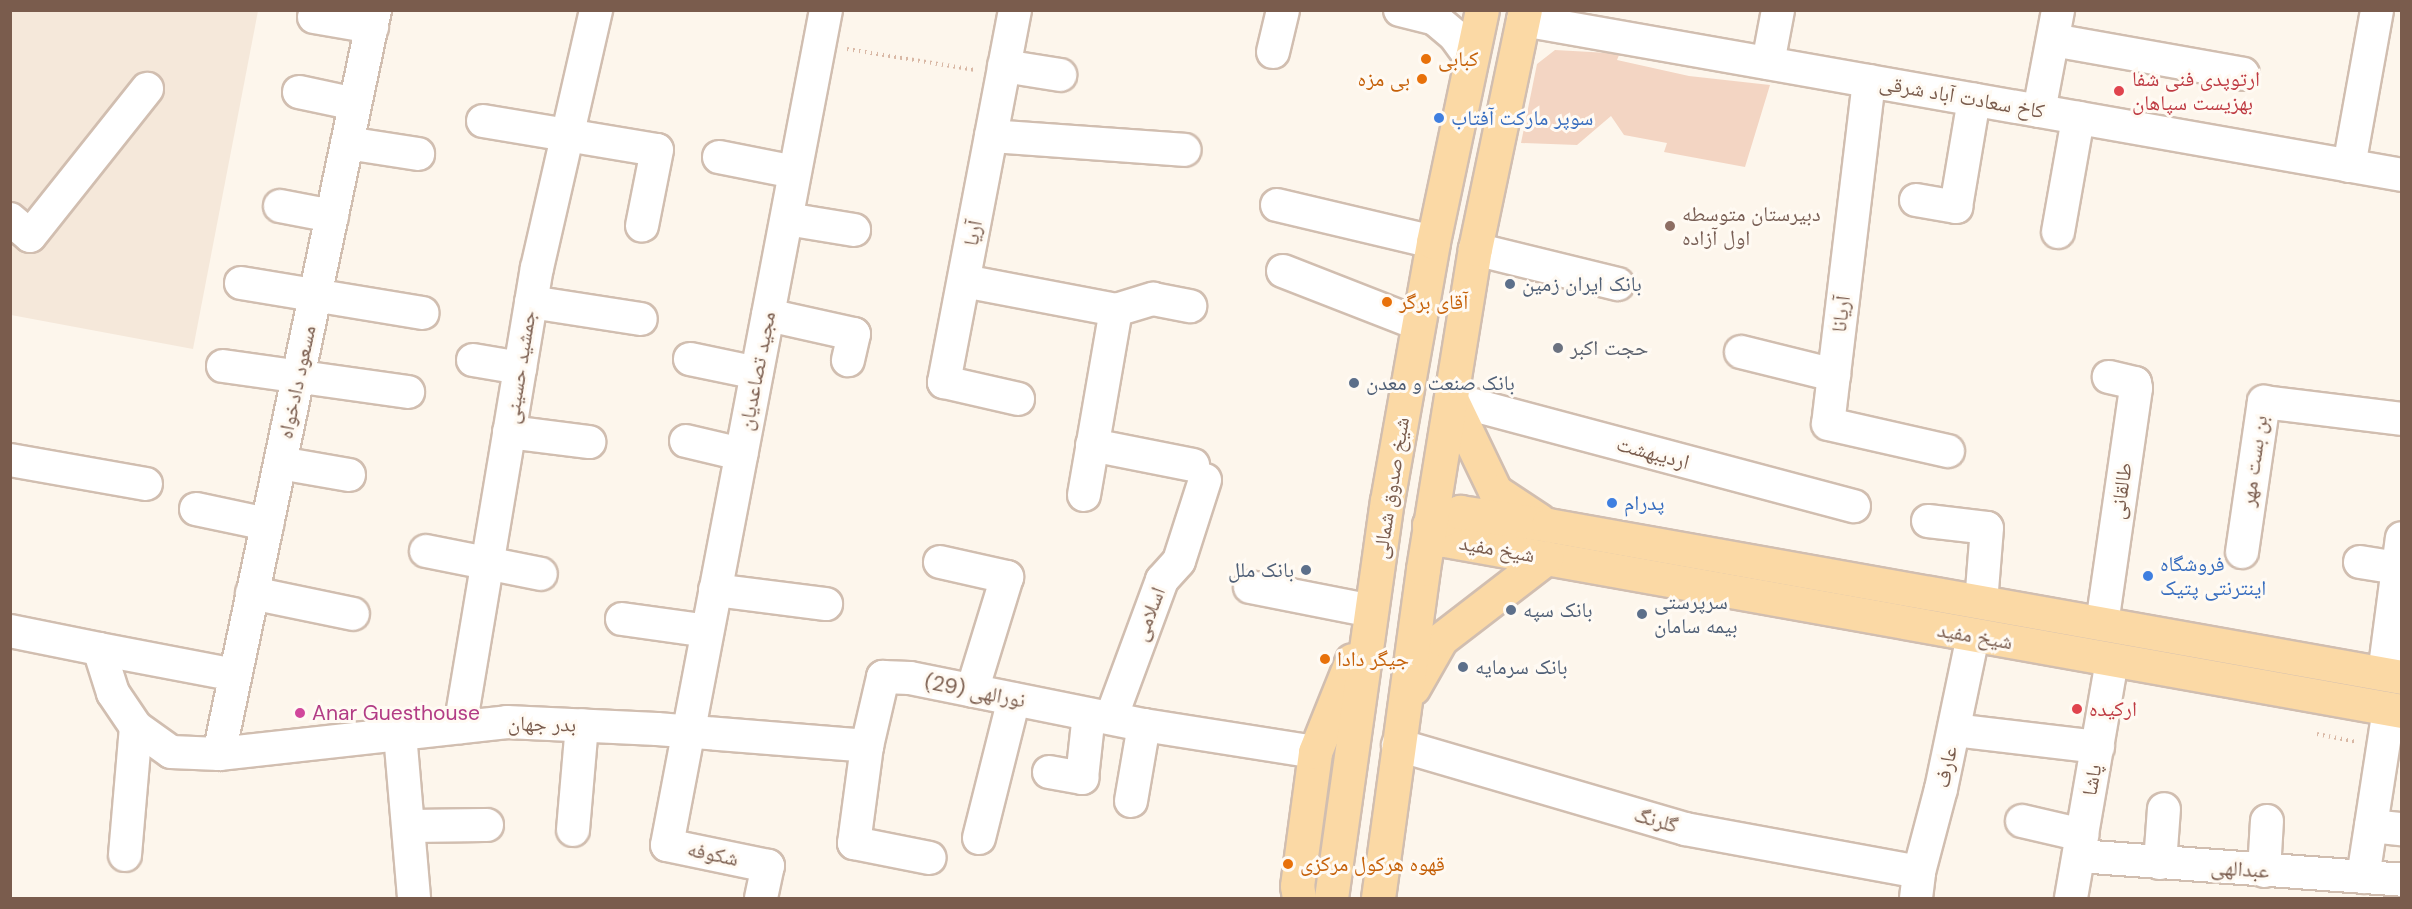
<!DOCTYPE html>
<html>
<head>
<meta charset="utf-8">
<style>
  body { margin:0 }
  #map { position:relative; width:2412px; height:909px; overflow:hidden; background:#fdf6ec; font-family:"DM Sans","Noto Naskh Arabic",sans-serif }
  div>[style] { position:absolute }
  .residential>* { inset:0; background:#f5e8da }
  .building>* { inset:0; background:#f3d5c3 }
  .path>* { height:4px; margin-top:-2px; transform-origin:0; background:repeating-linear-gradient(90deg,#d9b8a5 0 1.5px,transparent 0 6px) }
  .roads { filter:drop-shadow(2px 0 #d1beb0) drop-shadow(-2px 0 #d1beb0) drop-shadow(0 2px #d1beb0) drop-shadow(0 -2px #d1beb0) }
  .minor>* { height:32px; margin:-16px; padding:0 16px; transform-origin:16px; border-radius:16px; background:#fff }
  .major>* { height:33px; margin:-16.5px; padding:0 16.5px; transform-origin:16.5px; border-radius:16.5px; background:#fbd9a5 }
  .dots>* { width:16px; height:16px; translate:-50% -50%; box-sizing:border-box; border:3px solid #fffaf3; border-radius:50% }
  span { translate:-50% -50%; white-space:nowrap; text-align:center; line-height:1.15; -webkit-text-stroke:6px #fffaf3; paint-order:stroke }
  .food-label { font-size:21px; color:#c56008 }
  .left { translate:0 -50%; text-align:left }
  .right { translate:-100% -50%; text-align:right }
  .health-label { font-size:21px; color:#be3a42 }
  .street-label { font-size:21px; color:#7a5c4d }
  .shop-label { font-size:21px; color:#366cbe }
  .education-label { font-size:21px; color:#785e54 }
  .service-label { font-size:21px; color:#4e5e75 }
  .worship-label { font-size:21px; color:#5b616d }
  .hotel-label { font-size:21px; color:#b23c85 }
  .frame { position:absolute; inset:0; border:12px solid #7a5c4d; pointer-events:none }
</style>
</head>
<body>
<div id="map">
  <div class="residential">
    <div style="clip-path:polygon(10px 11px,258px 11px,193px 349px,11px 315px)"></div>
  </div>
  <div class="building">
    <div style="clip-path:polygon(1555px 50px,1609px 53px,1619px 55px,1617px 60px,1689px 76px,1770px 85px,1745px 167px,1664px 152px,1667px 143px,1624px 135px,1611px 116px,1577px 145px,1521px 143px,1537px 64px)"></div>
  </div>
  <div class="path">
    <div style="left:847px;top:49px;width:130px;rotate:9.3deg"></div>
    <div style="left:2317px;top:734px;width:41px;rotate:11.3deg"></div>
  </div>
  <div class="roads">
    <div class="minor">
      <div style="left:1015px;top:10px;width:379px;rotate:100.8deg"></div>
      <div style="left:944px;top:382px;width:76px;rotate:12.9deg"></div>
      <div style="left:1400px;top:10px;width:36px;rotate:14deg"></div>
      <div style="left:1435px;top:19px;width:26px;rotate:40deg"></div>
      <div style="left:1455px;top:36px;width:27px;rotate:54deg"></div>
      <div style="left:314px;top:17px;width:59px;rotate:9.8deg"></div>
      <div style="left:1523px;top:20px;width:893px;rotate:10deg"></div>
      <div style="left:2053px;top:40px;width:193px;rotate:10.1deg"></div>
      <div style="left:1273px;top:52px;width:43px;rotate:-76.6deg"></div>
      <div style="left:1768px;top:63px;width:54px;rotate:-79.3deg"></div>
      <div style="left:1004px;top:66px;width:57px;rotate:9.1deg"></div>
      <div style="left:1869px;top:81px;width:345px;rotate:96.8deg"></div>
      <div style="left:1828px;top:424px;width:123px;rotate:12.7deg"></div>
      <div style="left:299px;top:92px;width:57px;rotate:12.1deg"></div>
      <div style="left:2039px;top:111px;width:103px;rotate:-79.3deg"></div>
      <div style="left:483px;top:121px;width:176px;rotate:9.5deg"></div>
      <div style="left:657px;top:150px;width:77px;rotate:101.2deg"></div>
      <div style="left:991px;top:136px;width:194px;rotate:4.1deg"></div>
      <div style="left:347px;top:143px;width:72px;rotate:8.8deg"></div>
      <div style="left:719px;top:157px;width:77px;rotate:11.2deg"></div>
      <div style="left:2349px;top:166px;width:158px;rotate:-79.8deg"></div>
      <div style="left:1916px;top:200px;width:41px;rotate:9.9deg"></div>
      <div style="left:1956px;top:207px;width:109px;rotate:-80.5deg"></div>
      <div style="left:1277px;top:205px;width:160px;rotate:13.3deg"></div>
      <div style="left:280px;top:206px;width:53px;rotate:10.9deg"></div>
      <div style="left:10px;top:219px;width:26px;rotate:40deg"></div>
      <div style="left:30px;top:236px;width:188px;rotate:-51.5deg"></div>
      <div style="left:787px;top:219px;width:68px;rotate:9.3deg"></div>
      <div style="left:2058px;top:232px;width:116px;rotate:-80deg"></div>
      <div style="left:1475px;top:249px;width:147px;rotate:13.8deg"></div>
      <div style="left:1283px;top:271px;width:146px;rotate:21.3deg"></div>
      <div style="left:964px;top:281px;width:155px;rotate:10.8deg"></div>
      <div style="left:1116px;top:310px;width:39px;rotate:-17deg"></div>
      <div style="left:1153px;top:299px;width:38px;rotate:11deg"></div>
      <div style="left:241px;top:283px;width:184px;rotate:9.4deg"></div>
      <div style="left:531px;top:302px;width:111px;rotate:8.8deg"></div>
      <div style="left:768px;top:315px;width:88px;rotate:12.5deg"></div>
      <div style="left:854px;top:334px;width:27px;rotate:103deg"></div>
      <div style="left:1741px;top:352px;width:96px;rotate:13.9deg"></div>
      <div style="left:690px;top:359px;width:68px;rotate:11.8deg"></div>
      <div style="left:473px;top:360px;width:48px;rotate:9.7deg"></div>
      <div style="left:223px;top:366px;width:187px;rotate:8deg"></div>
      <div style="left:1451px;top:399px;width:417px;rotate:14.9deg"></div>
      <div style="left:509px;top:432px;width:81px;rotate:7.1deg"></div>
      <div style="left:686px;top:441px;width:57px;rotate:13.3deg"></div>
      <div style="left:1092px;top:445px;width:103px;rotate:11.2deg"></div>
      <div style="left:10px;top:460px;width:138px;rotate:10deg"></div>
      <div style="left:280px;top:463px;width:70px;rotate:9.9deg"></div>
      <div style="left:1084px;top:495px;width:188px;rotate:-80.2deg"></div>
      <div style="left:196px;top:509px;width:73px;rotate:11.9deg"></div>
      <div style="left:1928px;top:521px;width:59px;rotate:6.8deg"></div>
      <div style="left:1987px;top:528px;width:74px;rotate:94.6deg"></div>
      <div style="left:426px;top:551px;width:117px;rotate:11.3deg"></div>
      <div style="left:2242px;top:552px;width:152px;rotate:-81.7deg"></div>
      <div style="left:2264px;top:402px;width:139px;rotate:7deg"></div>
      <div style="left:940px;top:562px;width:69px;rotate:12.6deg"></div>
      <div style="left:1007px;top:577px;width:119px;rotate:107.1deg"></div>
      <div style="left:2360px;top:562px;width:38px;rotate:9deg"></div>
      <div style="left:1250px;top:587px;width:124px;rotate:11.1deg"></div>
      <div style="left:715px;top:590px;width:112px;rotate:7.2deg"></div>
      <div style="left:252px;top:593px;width:103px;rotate:11.7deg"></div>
      <div style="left:622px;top:619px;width:86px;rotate:8deg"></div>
      <div style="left:2102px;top:624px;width:238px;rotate:-81.8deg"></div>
      <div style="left:2136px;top:388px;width:5px;rotate:-101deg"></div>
      <div style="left:2135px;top:383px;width:27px;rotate:-167deg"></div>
      <div style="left:10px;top:631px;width:91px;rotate:11.4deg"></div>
      <div style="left:99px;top:649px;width:46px;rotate:72.3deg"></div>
      <div style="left:113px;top:693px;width:41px;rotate:55.9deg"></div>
      <div style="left:136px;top:727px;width:43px;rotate:35.5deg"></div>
      <div style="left:171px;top:752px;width:48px;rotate:2.4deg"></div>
      <div style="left:219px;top:754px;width:290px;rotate:-6.3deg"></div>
      <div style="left:507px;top:722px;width:150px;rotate:2.7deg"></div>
      <div style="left:657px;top:729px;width:211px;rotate:4.6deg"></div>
      <div style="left:867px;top:746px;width:71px;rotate:-76.9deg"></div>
      <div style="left:883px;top:677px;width:27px;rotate:2deg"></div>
      <div style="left:910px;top:678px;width:239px;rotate:11.4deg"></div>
      <div style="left:1144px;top:725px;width:173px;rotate:9deg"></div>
      <div style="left:99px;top:649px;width:138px;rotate:10.8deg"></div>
      <div style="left:2384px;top:674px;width:137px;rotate:-82.5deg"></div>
      <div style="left:1111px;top:718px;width:147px;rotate:-69.7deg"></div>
      <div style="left:1162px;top:580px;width:25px;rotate:-48deg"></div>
      <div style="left:1179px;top:561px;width:85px;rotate:-72.2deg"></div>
      <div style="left:460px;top:727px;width:465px;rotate:-80.5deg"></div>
      <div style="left:537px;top:268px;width:265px;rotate:-77.1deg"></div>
      <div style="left:1954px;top:730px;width:145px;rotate:6.7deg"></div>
      <div style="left:400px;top:734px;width:165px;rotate:85.1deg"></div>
      <div style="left:1398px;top:745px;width:299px;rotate:16.3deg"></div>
      <div style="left:1685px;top:829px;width:238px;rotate:10.4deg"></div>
      <div style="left:867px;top:746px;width:98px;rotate:97.6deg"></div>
      <div style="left:854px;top:843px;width:77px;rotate:11.2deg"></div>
      <div style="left:219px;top:754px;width:760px;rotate:-78.16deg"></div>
      <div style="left:1049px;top:772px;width:34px;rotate:10deg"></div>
      <div style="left:1082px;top:778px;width:64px;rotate:-83.8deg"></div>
      <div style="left:1131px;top:801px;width:77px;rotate:-80.3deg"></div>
      <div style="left:2022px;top:821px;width:62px;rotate:13.1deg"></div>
      <div style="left:409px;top:826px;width:78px;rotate:-0.7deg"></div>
      <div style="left:2371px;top:826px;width:31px;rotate:6deg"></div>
      <div style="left:573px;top:830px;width:105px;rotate:-85.1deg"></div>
      <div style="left:979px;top:838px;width:143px;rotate:-75.9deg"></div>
      <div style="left:125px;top:855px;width:128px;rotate:-85.1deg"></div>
      <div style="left:2079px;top:856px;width:324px;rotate:4.2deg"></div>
      <div style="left:2160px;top:863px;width:54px;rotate:-85.8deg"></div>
      <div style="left:2264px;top:871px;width:50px;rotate:-86.6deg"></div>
      <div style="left:2363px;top:877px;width:170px;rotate:-81.2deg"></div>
      <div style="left:761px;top:898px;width:33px;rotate:-78deg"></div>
      <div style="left:768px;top:866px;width:103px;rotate:-168.3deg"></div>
      <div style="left:667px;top:845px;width:850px;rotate:-79.22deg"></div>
      <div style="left:1916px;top:898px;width:26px;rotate:-83deg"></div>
      <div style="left:1919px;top:872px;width:86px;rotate:-75.2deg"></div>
      <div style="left:1941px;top:789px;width:156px;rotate:-78.2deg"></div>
      <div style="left:2071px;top:898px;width:241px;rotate:-80.2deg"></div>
    </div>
    <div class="major">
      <div style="left:1451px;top:399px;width:102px;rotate:64.4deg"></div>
      <div style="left:1495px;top:491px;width:53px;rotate:33.4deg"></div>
      <div style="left:1429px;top:525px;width:22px;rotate:43deg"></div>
      <div style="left:1445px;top:540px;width:972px;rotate:10.13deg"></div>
      <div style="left:1429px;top:525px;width:34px;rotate:-23deg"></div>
      <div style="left:1460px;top:512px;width:89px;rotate:8.4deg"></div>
      <div style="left:1548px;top:525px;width:867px;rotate:10.09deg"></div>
      <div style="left:1413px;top:688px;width:56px;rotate:-60.3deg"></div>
      <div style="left:1441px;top:639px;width:133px;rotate:-37.6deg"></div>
      <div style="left:1299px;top:898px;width:12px;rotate:-99deg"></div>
      <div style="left:1297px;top:886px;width:135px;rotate:-82.3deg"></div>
      <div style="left:1315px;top:752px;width:99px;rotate:-68.1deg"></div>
      <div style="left:1331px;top:898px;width:401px;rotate:-82deg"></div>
      <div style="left:1387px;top:501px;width:263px;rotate:-79.9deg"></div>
      <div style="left:1433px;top:242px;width:237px;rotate:-78.1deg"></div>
      <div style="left:1378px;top:898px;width:332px;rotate:-82.2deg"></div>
      <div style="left:1423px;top:569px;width:324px;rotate:-80.8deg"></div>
      <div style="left:1475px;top:249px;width:244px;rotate:-78.2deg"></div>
    </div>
  </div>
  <div class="dots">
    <div style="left:1426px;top:59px;background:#e8710a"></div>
    <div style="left:1422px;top:79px;background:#e8710a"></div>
    <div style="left:2119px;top:91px;background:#e0444e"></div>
    <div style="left:1439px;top:118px;background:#3f7fe0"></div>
    <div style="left:1670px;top:226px;background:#8d6e63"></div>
    <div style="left:1510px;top:284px;background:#5c6f8a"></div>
    <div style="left:1387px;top:302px;background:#e8710a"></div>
    <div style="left:1558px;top:348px;background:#6b7280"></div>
    <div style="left:1354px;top:383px;background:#5c6f8a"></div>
    <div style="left:1612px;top:503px;background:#3f7fe0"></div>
    <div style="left:1306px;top:570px;background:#5c6f8a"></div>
    <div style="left:2148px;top:576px;background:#3f7fe0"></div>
    <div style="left:1511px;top:610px;background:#5c6f8a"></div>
    <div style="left:1642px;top:614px;background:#5c6f8a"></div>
    <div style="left:1325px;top:659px;background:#e8710a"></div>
    <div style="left:1463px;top:667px;background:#5c6f8a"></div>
    <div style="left:2077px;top:709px;background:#e0444e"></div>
    <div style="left:300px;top:713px;background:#d1479c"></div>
    <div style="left:1288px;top:864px;background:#e8710a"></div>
  </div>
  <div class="food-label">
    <span class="left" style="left:1438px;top:59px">کبابی</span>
    <span class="right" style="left:1410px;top:79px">بی مزه</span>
    <span class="left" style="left:1399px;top:302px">آقاى برگر</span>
    <span class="left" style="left:1337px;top:659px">جیگر دادا</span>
    <span class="left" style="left:1300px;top:864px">قهوه هرکول مرکزی</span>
  </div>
  <div class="health-label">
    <span class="left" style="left:2132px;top:91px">ارتوپدی فنی شفا<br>بهزیست سپاهان</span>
    <span class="left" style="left:2089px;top:709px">ارکیده</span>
  </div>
  <div class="street-label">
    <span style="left:1962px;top:97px;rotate:10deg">کاخ سعادت آباد شرقی</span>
    <span style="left:973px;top:233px;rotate:-79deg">آریا</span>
    <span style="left:1841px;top:314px;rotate:-83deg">آریانا</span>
    <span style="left:520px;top:367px;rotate:-81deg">جمشید حسینی</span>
    <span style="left:757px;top:371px;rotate:-79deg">مجید تصاعدیان</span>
    <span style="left:297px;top:382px;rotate:-78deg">مسعود دادخواه</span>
    <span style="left:1653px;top:453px;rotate:15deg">اردیبهشت</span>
    <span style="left:2254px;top:461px;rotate:-82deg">بن بست مهر</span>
    <span style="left:1391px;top:488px;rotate:-81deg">شیخ صدوق شمالی</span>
    <span style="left:2121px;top:491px;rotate:-82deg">طالقانی</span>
    <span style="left:1497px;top:549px;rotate:10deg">شیخ مفید</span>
    <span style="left:1149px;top:614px;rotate:-69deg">اسلامی</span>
    <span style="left:1975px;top:636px;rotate:10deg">شیخ مفید</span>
    <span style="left:975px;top:691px;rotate:11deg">نورالهی (29)</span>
    <span style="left:542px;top:724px;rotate:1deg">بدر جهان</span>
    <span style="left:1946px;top:767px;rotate:-78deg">عارف</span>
    <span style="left:2092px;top:780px;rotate:-80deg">پاشا</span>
    <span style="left:1656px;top:820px;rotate:16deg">گلرنگ</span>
    <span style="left:713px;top:854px;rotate:12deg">شکوفه</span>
    <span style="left:2240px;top:869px;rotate:4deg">عبدالهی</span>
  </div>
  <div class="shop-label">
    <span class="left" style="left:1451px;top:118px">سوپر مارکت آفتاب</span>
    <span class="left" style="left:1624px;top:503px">پدرام</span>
    <span class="left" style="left:2160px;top:576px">فروشگاه<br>اینترنتی پتیک</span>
  </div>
  <div class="education-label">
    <span class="left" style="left:1682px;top:226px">دبیرستان متوسطه<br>اول آزاده</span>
  </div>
  <div class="service-label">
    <span class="left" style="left:1522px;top:284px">بانک ایران زمین</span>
    <span class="left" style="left:1366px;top:383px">بانک صنعت و معدن</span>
    <span class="right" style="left:1294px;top:570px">بانک ملل</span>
    <span class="left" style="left:1654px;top:614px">سرپرستی<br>بیمه سامان</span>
    <span class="left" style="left:1523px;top:610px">بانک سپه</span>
    <span class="left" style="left:1475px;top:667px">بانک سرمایه</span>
  </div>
  <div class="worship-label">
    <span class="left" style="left:1570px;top:348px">حجت اکبر</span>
  </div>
  <div class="hotel-label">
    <span class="left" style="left:312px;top:713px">Anar Guesthouse</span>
  </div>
  <div class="frame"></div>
</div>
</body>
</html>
